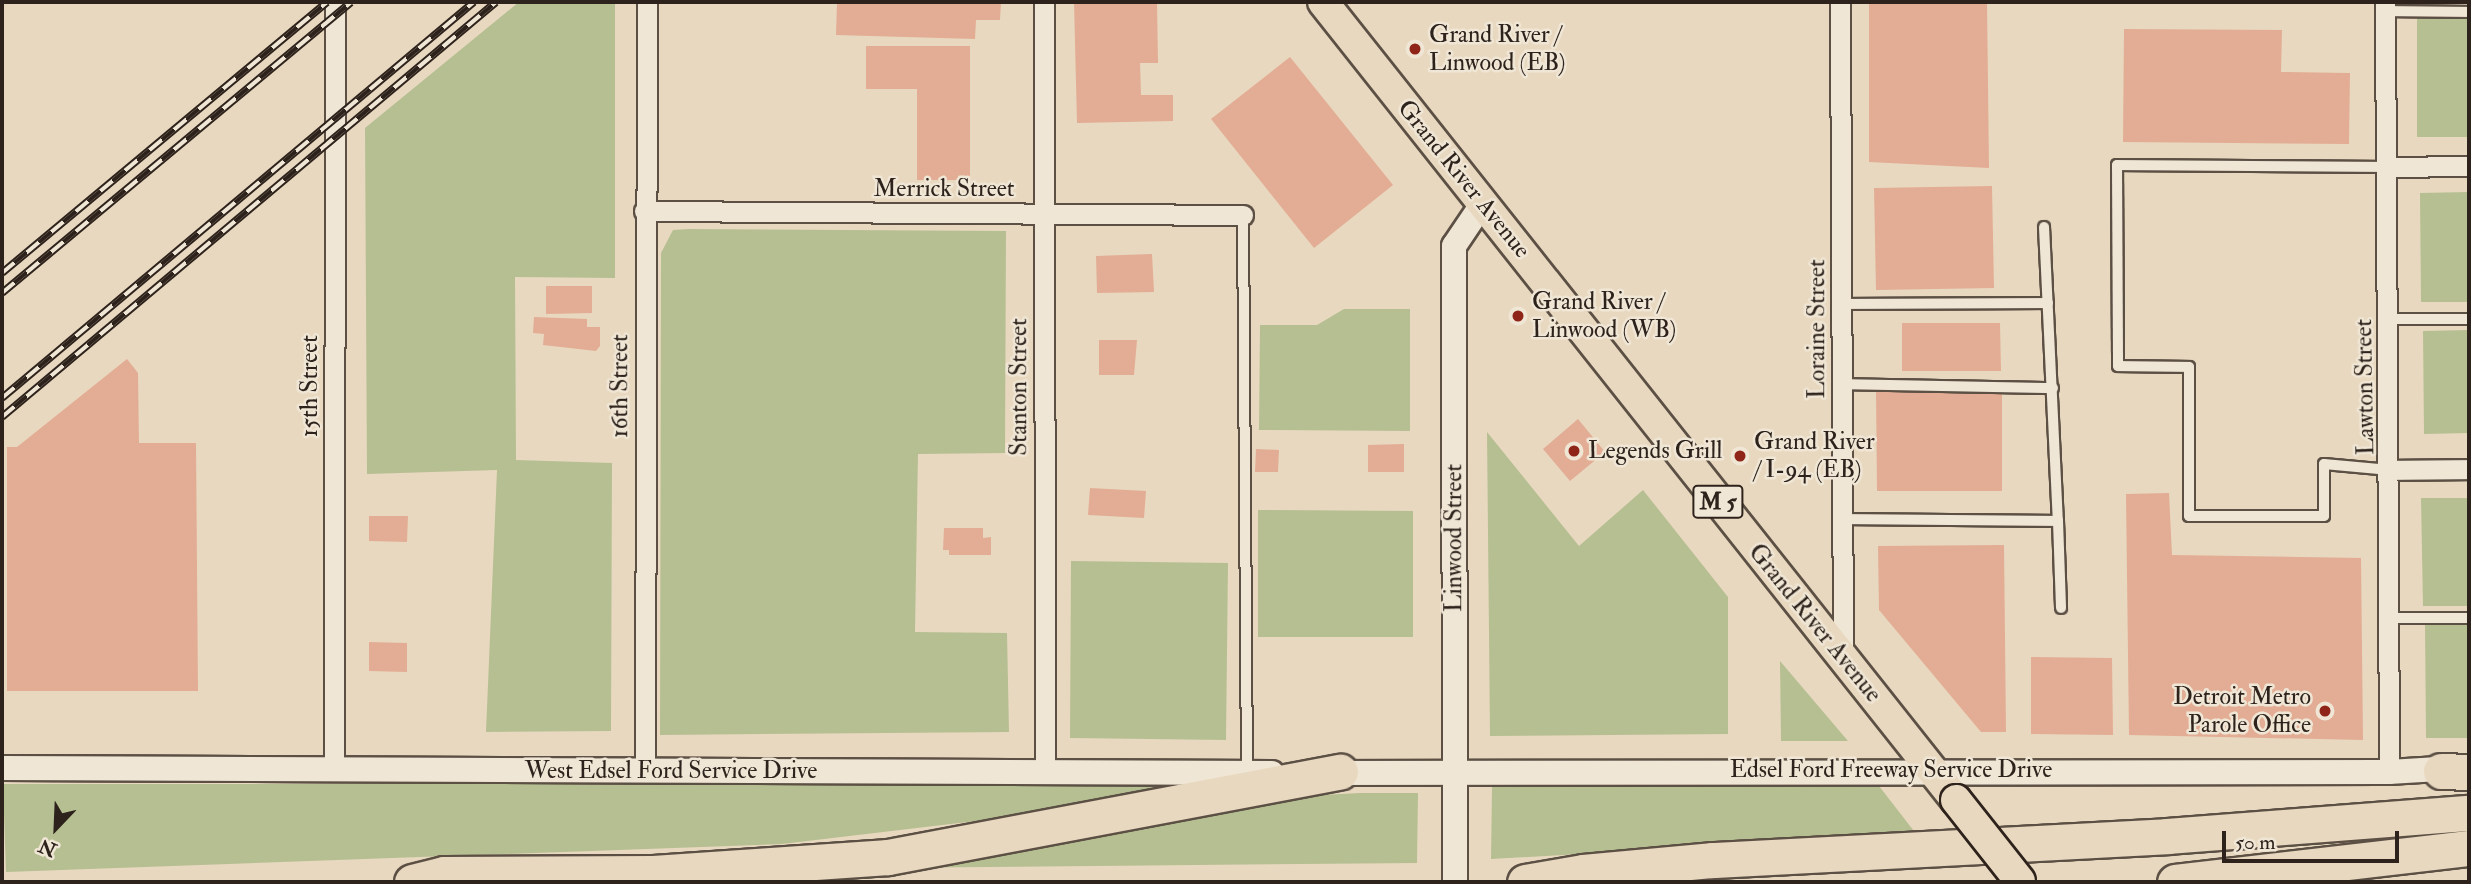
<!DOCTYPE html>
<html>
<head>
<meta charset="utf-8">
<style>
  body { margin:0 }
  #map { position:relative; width:2471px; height:884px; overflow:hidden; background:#e8d8bf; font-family:"IM FELL Double Pica",serif }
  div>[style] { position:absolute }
  .green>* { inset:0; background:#b6bf92 }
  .building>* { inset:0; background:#e2ad94 }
  .roads { filter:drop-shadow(2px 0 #5c5045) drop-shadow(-2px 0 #5c5045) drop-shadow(0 2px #5c5045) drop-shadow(0 -2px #5c5045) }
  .service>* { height:10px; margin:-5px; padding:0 5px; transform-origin:5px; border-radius:5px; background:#f0e6d5 }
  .minor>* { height:19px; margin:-9.5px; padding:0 9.5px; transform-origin:9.5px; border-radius:9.5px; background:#f0e6d5 }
  .tertiary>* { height:24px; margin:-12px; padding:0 12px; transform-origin:12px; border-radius:12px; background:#f0e6d5 }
  .primary>* { height:30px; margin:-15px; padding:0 15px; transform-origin:15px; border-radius:15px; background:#e8d8bf }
  .motorway>* { height:35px; margin:-17.5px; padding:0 17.5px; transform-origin:17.5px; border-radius:17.5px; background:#e8d8bf }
  .rail>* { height:8px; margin-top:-4px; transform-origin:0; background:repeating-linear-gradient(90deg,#f0e6d5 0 16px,#2e231c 0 32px); box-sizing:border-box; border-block:2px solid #2e231c }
  .bridges { filter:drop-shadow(2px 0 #2e231c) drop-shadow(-2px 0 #2e231c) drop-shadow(0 2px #2e231c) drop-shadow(0 -2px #2e231c) }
  .primary-bridge>* { height:30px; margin:-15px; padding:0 15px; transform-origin:15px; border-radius:15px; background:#e8d8bf }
  .dots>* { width:19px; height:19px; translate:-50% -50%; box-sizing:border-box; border:4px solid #f0e6d5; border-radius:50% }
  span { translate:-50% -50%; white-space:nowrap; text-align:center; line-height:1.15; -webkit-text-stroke:5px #f0e6d5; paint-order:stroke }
  .shield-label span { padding:2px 5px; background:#f0e6d5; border:2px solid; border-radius:5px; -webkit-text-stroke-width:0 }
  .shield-label { font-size:23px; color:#2e231c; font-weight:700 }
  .poi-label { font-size:24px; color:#2e231c }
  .left { translate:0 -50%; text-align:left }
  .right { translate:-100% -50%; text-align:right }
  .street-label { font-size:24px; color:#2e231c }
  .frame { position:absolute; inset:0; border:4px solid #2e231c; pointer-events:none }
  .north { position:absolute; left:21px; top:793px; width:70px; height:70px; -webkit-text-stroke:5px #f0e6d5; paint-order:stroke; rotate:203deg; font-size:19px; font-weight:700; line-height:28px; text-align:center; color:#2e231c }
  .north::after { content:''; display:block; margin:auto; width:24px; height:32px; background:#2e231c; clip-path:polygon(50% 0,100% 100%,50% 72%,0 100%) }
  .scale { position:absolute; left:2222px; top:831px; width:177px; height:32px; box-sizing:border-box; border:4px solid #2e231c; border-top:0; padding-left:9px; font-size:21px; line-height:24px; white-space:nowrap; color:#2e231c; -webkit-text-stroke:5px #f0e6d5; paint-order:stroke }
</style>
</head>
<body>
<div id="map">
  <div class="green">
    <div style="clip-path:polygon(519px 2px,615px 2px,615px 278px,515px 277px,516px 460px,612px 463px,611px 731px,486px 732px,497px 470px,367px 474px,365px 128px)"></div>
    <div style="clip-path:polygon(2417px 17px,2469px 18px,2469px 137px,2417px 137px)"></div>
    <div style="clip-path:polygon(2469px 192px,2469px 302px,2421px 302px,2420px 193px)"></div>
    <div style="clip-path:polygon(689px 229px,1006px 231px,1005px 453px,918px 454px,915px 632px,1007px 633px,1009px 732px,660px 735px,661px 253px,673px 230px)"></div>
    <div style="clip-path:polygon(1344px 309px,1410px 309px,1410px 431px,1259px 430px,1260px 325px,1317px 325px)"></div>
    <div style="clip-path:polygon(2469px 330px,2469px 433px,2424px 434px,2423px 331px)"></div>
    <div style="clip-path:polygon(1487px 432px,1579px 546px,1643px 490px,1728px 597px,1728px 734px,1490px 736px)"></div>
    <div style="clip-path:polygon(2421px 498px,2469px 498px,2469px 606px,2423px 606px)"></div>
    <div style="clip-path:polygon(1258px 510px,1413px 511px,1413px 637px,1258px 637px)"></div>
    <div style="clip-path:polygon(1071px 561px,1228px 563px,1226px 740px,1070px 738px)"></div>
    <div style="clip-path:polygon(2425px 624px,2469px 625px,2469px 738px,2426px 738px)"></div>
    <div style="clip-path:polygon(1780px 661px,1848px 741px,1781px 741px)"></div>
    <div style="clip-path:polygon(3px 784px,1179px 784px,1179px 790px,1027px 815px,782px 844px,6px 872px)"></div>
    <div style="clip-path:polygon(1879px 786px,1917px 835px,1491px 859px,1492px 787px)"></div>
    <div style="clip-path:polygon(1360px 793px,1418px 793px,1417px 863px,867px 868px,1284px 797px)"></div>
  </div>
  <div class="building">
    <div style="clip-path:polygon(837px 2px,1001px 2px,1000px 20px,976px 20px,975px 39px,836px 35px)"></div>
    <div style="clip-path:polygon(1074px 2px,1157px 2px,1158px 63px,1140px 63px,1141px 95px,1173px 95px,1173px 121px,1077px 123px)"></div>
    <div style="clip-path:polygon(1869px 2px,1987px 2px,1989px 168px,1869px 162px)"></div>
    <div style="clip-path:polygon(2124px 29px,2282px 30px,2281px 72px,2350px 73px,2349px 144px,2123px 142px)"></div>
    <div style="clip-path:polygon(866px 46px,970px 46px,970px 180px,917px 180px,917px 89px,866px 89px)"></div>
    <div style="clip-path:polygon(1290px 57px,1393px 185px,1314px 248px,1211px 119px)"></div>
    <div style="clip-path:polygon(1992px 186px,1994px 288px,1876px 290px,1874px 188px)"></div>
    <div style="clip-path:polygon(1152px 254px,1154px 292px,1097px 293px,1096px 256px)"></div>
    <div style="clip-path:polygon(546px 286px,592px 286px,592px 313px,546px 314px)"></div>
    <div style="clip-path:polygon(534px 317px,587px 319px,587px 327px,600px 327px,600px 346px,596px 351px,543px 345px,544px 334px,533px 333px)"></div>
    <div style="clip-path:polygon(1902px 323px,2000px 323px,2001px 371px,1902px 371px)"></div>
    <div style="clip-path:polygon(1099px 340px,1137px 340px,1134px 375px,1099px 375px)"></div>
    <div style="clip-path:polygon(127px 359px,138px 373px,139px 443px,196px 443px,198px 691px,7px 691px,7px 447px,17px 447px)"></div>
    <div style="clip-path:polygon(1876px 391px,2002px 391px,2002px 491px,1877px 491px)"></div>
    <div style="clip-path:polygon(1578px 419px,1605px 452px,1570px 481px,1543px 449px)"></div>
    <div style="clip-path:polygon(1404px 444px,1404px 472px,1368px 472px,1368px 445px)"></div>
    <div style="clip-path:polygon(1256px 449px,1279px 450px,1278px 472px,1255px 472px)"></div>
    <div style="clip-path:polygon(1090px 488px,1146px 491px,1144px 518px,1088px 515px)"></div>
    <div style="clip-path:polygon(2169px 493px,2172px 555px,2361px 558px,2363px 740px,2129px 735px,2126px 494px)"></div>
    <div style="clip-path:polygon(369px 516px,408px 516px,407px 542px,369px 541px)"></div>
    <div style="clip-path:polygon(944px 528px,983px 528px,983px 538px,991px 537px,991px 555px,949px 555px,949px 550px,943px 550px)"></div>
    <div style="clip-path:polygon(2004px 545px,2006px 732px,1981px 732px,1879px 610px,1878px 546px)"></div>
    <div style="clip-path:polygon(369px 642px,407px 643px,407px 672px,369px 671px)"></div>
    <div style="clip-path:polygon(2031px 657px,2112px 658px,2113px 735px,2031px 734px)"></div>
  </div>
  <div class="roads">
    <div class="service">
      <div style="left:2385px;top:11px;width:84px;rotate:0.7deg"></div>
      <div style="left:2386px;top:167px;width:269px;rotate:-179.6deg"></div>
      <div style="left:2117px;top:165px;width:201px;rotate:89.7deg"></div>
      <div style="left:2118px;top:366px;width:71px;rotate:0.8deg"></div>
      <div style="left:2189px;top:367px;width:149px;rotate:90deg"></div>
      <div style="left:2189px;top:516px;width:135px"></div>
      <div style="left:2324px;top:516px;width:52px;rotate:-90deg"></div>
      <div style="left:2324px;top:464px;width:66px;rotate:5.2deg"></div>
      <div style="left:1243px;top:215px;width:556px;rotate:89.59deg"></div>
      <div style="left:2044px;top:227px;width:294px;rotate:87.3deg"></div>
      <div style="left:1842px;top:304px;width:206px;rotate:-0.3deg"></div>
      <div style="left:2389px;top:319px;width:80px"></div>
      <div style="left:1842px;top:384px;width:211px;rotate:1.1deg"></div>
      <div style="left:1843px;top:519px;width:215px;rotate:0.5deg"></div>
      <div style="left:2058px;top:521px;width:87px;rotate:88deg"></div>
      <div style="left:2390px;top:618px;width:79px"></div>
    </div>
    <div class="minor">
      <div style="left:1044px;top:2px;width:770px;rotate:89.93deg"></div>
      <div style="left:1840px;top:2px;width:654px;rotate:89.74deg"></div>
      <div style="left:2385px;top:2px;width:770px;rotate:89.7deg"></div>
      <div style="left:2387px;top:167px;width:82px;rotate:-0.7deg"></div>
      <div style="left:644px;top:211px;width:599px;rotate:0.38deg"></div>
      <div style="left:2390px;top:470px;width:79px;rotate:-0.7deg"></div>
      <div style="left:645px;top:770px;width:768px;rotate:-89.85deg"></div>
      <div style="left:334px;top:771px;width:769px;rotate:-89.93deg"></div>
    </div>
    <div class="tertiary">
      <div style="left:2px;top:768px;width:1270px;rotate:0.23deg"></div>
      <div style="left:1323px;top:773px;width:1066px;rotate:-0.05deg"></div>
      <div style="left:2389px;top:772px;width:66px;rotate:-3.5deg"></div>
      <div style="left:1455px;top:882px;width:636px;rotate:-90.09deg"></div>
      <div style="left:1454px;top:246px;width:52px;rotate:-56deg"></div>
    </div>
    <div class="primary">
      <div style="left:1323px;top:2px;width:1019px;rotate:51.58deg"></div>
    </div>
    <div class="motorway">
      <div style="left:2441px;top:771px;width:28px;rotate:2deg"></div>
      <div style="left:412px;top:882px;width:33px;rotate:-14deg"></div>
      <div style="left:444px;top:874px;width:209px;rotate:-0.3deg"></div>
      <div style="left:653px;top:873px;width:236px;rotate:-3.9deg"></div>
      <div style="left:888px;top:857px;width:460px;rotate:-10.7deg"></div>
      <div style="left:1525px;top:882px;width:59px;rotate:-9.8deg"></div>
      <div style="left:1583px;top:872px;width:131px;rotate:-5.3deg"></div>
      <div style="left:1713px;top:860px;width:455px;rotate:-3deg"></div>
      <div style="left:2167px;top:836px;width:303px;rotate:-4.4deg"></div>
      <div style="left:2175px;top:882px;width:296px;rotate:-6.6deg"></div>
    </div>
  </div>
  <div class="rail">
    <div style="left:2px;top:273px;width:423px;rotate:-39.8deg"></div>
    <div style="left:2px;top:293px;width:454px;rotate:-39.8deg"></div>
    <div style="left:2px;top:398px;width:616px;rotate:-40deg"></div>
    <div style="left:2px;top:417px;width:645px;rotate:-40.03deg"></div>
  </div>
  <div class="bridges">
    <div class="primary-bridge">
      <div style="left:1956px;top:800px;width:103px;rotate:51.7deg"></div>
    </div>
  </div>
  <div class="dots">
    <div style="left:1415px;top:49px;background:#8f2418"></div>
    <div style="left:1518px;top:316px;background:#8f2418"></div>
    <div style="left:1574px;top:451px;background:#8f2418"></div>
    <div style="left:1740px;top:456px;background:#8f2418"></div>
    <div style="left:2325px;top:711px;background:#8f2418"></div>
  </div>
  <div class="shield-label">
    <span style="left:1718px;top:502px">M 5</span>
  </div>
  <div class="poi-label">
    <span class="left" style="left:1429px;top:49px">Grand River /<br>Linwood (EB)</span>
    <span class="left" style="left:1532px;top:316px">Grand River /<br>Linwood (WB)</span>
    <span class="left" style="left:1754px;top:456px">Grand River<br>/ I-94 (EB)</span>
    <span class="left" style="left:1588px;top:451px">Legends Grill</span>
    <span class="right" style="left:2311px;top:711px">Detroit Metro<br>Parole Office</span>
  </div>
  <div class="street-label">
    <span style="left:1464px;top:179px;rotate:51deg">Grand River Avenue</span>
    <span style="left:944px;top:189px">Merrick Street</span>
    <span style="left:1817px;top:329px;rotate:-90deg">Loraine Street</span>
    <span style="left:310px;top:386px;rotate:-90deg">15th Street</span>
    <span style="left:620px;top:386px;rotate:-90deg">16th Street</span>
    <span style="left:1019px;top:387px;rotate:-90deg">Stanton Street</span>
    <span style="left:2365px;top:387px;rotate:-91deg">Lawton Street</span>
    <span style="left:1454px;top:538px;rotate:-90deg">Linwood Street</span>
    <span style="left:1815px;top:623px;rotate:51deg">Grand River Avenue</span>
    <span style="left:1891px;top:770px">Edsel Ford Freeway Service Drive</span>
    <span style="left:671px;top:771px">West Edsel Ford Service Drive</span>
  </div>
  <div class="frame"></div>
  <div class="north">N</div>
  <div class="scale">50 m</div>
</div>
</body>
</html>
